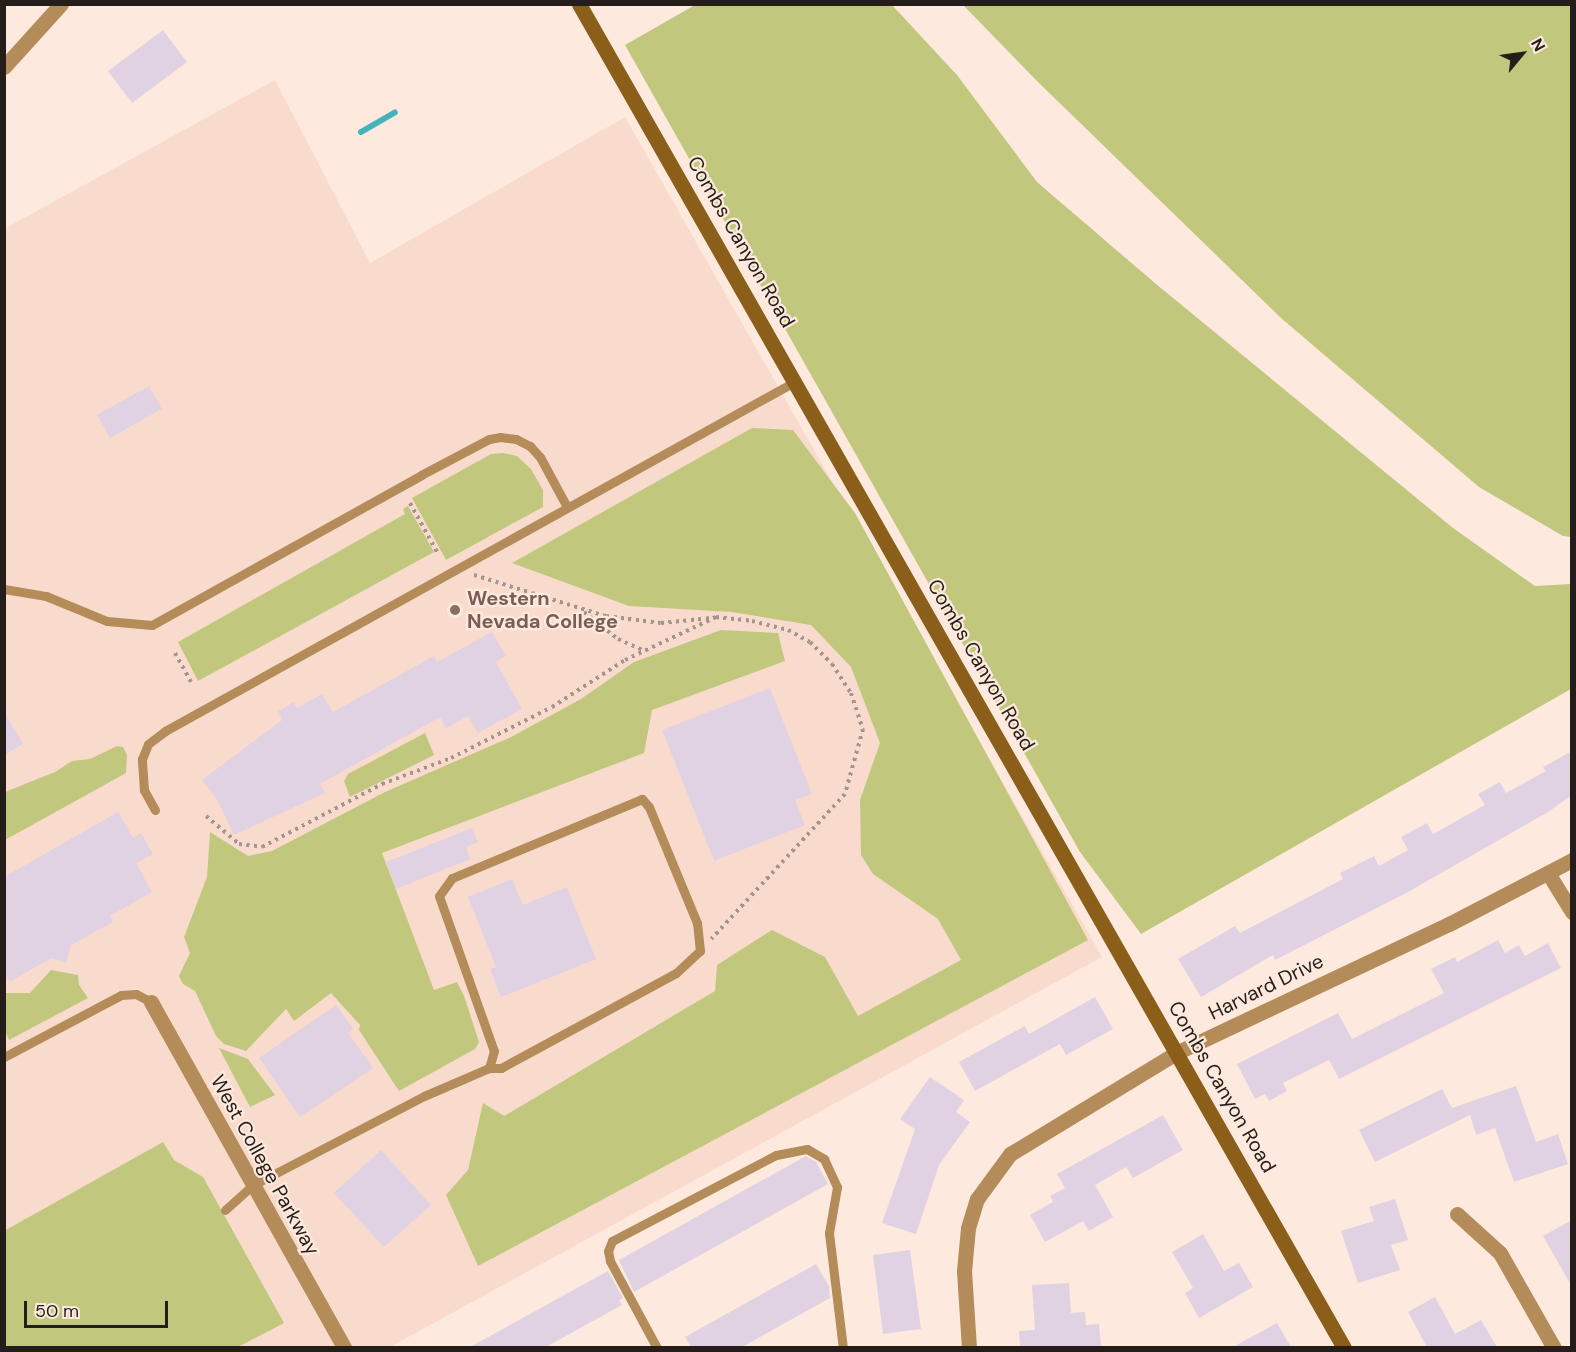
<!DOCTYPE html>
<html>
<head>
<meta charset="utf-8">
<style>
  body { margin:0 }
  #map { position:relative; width:1576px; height:1352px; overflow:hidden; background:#fee9de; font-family:"DM Sans",sans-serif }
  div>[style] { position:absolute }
  .built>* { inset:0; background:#f8dbcc }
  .green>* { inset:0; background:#c1c87e }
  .stream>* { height:6px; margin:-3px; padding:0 3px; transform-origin:3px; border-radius:3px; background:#45b3ba }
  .building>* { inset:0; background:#e1d2e3 }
  .path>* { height:4px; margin-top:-2px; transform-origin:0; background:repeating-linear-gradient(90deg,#a4948d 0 3px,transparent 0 7.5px) }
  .lane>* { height:9px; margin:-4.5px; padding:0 4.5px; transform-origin:4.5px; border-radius:4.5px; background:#b38c59 }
  .street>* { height:15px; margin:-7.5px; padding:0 7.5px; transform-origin:7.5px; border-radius:7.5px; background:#b38c59 }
  .secondary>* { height:15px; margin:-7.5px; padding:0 7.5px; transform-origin:7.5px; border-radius:7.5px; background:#8b5f1a }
  .dots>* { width:16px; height:16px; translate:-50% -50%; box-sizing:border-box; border:3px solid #fee9de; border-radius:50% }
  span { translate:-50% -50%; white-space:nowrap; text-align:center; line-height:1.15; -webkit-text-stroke:4.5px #fee9de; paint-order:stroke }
  .street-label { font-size:20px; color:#251d1a }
  .education-label { font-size:20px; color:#785e54; font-weight:700 }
  .left { translate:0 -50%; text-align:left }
  .frame { position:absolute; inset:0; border:6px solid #251d1a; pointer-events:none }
  .north { position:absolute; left:1492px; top:24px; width:60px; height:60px; -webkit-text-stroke:4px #fee9de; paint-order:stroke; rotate:61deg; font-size:16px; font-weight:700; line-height:24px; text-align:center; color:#251d1a }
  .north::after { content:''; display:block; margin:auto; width:21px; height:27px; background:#251d1a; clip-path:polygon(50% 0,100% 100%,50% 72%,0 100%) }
  .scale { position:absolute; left:24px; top:1301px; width:144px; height:27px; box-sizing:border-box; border:3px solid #251d1a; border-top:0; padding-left:8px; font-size:18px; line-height:21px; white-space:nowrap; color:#251d1a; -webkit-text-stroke:4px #fee9de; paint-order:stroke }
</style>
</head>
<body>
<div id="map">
  <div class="built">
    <div style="clip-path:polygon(275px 80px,370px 263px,625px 117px,1102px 957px,390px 1347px,5px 1347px,4px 229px)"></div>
  </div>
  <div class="green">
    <div style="clip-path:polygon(695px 5px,892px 5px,957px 75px,1037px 182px,1156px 284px,1453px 528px,1535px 586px,1571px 584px,1571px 689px,1141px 934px,1080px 852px,625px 45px)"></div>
    <div style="clip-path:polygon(963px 5px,1571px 5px,1571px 537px,1563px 536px,1479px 487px,1281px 318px,1039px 83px)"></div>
    <div style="clip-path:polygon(752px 428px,793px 430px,855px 513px,1088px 940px,478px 1266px,446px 1195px,468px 1170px,483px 1103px,504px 1116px,715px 991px,717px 965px,772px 930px,825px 957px,858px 1016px,961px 960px,938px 919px,873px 874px,861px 855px,860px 800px,880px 743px,851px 667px,811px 625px,732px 612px,629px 606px,512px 563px)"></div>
    <div style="clip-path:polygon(503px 453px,517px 456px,531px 469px,543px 490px,543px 507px,446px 560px,412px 498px,491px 454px)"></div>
    <div style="clip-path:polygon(408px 506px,434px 552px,198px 681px,178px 642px,405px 514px,403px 509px)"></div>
    <div style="clip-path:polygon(721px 630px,778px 633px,785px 661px,652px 710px,644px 753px,382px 853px,434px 990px,457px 982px,464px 996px,479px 1042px,475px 1049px,399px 1091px,359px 1030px,360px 1025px,331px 993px,294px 1021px,286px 1009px,246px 1051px,224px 1044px,216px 1036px,195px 991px,183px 984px,179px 976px,190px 953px,184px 937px,207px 877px,210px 832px,248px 856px,272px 851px,385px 792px,511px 737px,581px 699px,634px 662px)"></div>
    <div style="clip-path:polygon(425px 733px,434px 755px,350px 797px,344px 781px,348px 774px)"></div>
    <div style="clip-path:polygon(117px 746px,123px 747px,127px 755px,126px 773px,5px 840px,5px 792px,55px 772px,72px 761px,90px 759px)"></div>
    <div style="clip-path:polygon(51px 970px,78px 975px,79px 985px,88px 998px,9px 1040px,5px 1031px,5px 993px,30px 993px)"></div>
    <div style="clip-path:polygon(219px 1048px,248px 1059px,275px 1095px,250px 1107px)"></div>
    <div style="clip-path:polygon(163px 1142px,174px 1160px,203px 1177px,284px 1323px,238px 1347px,5px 1347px,4px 1231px)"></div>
  </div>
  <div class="stream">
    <div style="left:361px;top:132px;width:39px;rotate:-30deg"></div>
  </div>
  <div class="building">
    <div style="clip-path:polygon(163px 30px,187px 62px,132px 103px,108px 71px)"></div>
    <div style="clip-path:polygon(149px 386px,162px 409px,110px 438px,97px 415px)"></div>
    <div style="clip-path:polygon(492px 632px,506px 656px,496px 662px,522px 709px,478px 733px,468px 716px,446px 728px,440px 717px,320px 784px,325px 793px,234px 835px,218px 801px,202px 780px,282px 720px,278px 711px,294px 702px,297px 708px,322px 694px,333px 712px,434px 656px,437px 662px)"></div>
    <div style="clip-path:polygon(770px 688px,812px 794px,795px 800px,805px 825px,714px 861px,662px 730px)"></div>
    <div style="clip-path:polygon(4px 711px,23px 744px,4px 755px)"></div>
    <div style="clip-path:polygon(1572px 751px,1572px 795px,1548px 812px,1408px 892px,1275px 960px,1273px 955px,1201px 997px,1178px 959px,1235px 926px,1240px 933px,1343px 879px,1340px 873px,1374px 856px,1379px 866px,1408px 850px,1401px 837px,1427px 823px,1433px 834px,1485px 805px,1478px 794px,1500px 782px,1506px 793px,1546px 771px,1543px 767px)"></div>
    <div style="clip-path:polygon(118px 812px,133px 838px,141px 833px,153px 854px,136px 863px,152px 892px,110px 916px,113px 922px,71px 945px,66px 963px,51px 958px,10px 982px,4px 972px,4px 877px)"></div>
    <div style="clip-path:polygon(472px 828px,478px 842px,466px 847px,470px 859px,396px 889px,386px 862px)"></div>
    <div style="clip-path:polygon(512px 879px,523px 905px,567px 887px,596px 959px,501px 997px,490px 969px,496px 967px,468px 897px)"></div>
    <div style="clip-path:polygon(1498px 940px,1505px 953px,1519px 945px,1525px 956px,1548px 943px,1561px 968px,1339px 1079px,1329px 1060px,1283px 1083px,1287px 1091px,1269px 1101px,1265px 1094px,1255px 1099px,1237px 1064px,1338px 1013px,1352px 1039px,1444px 993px,1431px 969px,1455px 957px,1457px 962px)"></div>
    <div style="clip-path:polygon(1095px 997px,1113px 1029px,1066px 1055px,1060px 1044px,975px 1091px,959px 1062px,1025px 1026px,1029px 1034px)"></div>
    <div style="clip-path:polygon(336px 1005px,353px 1029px,348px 1033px,373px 1068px,300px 1117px,259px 1058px)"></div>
    <div style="clip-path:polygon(930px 1077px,964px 1100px,956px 1112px,970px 1122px,939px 1165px,916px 1234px,882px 1223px,915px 1129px,900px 1119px)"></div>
    <div style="clip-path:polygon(1516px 1086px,1536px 1142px,1558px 1134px,1568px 1164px,1514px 1182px,1495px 1128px,1476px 1135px,1470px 1115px,1375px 1162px,1359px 1130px,1442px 1089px,1452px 1108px)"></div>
    <div style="clip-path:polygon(1163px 1115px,1183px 1150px,1133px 1178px,1126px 1167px,1095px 1185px,1113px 1217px,1089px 1231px,1083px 1221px,1045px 1242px,1030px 1215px,1053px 1202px,1050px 1196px,1065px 1188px,1057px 1174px)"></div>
    <div style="clip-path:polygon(381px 1150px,431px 1205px,384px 1247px,334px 1193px)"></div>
    <div style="clip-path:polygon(806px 1156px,816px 1162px,828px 1184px,634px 1292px,619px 1260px)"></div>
    <div style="clip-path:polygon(1395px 1199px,1408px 1240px,1391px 1245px,1400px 1270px,1358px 1283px,1341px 1231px,1374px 1221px,1369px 1207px)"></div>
    <div style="clip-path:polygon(1572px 1220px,1572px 1287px,1543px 1236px)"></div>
    <div style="clip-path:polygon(1203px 1234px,1224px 1271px,1239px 1263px,1253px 1287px,1199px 1318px,1185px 1293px,1193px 1288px,1172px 1252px)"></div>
    <div style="clip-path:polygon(910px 1250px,921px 1329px,883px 1334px,873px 1255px)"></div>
    <div style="clip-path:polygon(816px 1264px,829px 1286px,830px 1298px,742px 1347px,691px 1347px,685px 1337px)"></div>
    <div style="clip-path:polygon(608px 1271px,623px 1298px,619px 1300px,622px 1305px,546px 1347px,470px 1347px)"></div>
    <div style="clip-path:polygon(1069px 1283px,1071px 1313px,1085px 1312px,1086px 1325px,1099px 1324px,1101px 1347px,1020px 1347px,1019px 1331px,1035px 1330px,1032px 1285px)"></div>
    <div style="clip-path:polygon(1435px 1297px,1455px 1334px,1481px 1320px,1497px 1347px,1427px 1347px,1408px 1312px)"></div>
    <div style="clip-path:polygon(1277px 1323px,1291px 1347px,1233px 1347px)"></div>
  </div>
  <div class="path">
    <div style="left:410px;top:503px;width:56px;rotate:61.1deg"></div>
    <div style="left:474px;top:575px;width:138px;rotate:17.3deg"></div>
    <div style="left:606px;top:616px;width:55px;rotate:7.3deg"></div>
    <div style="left:661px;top:623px;width:51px;rotate:-5.6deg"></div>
    <div style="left:584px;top:612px;width:43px;rotate:38.5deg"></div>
    <div style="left:618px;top:639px;width:30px;rotate:24deg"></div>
    <div style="left:175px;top:653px;width:33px;rotate:61deg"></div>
    <div style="left:206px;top:816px;width:43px;rotate:40.3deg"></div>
    <div style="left:239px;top:844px;width:23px;rotate:7deg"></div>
    <div style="left:262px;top:847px;width:136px;rotate:-27.7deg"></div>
    <div style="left:382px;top:784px;width:74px;rotate:-20.6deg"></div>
    <div style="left:451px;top:758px;width:113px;rotate:-26.8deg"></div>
    <div style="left:552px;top:707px;width:87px;rotate:-32.8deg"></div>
    <div style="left:625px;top:660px;width:101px;rotate:-25.3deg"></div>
    <div style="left:716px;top:617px;width:36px;rotate:6deg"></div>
    <div style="left:752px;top:621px;width:37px;rotate:14deg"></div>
    <div style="left:788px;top:630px;width:25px;rotate:29deg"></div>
    <div style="left:810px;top:642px;width:31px;rotate:45deg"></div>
    <div style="left:832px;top:664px;width:35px;rotate:57deg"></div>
    <div style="left:851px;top:693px;width:38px;rotate:72deg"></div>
    <div style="left:863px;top:729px;width:67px;rotate:105.5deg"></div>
    <div style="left:845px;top:794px;width:197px;rotate:132.7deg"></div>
  </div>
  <div class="lane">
    <div style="left:4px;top:589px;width:43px;rotate:9.5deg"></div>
    <div style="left:46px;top:596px;width:66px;rotate:22.3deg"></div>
    <div style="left:107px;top:621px;width:45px;rotate:5.1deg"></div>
    <div style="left:152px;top:625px;width:308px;rotate:-29.1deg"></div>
    <div style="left:421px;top:475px;width:77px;rotate:-27.9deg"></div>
    <div style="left:489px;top:439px;width:11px;rotate:-10deg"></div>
    <div style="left:500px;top:437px;width:16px;rotate:7deg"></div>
    <div style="left:516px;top:439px;width:16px;rotate:27deg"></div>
    <div style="left:530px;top:446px;width:15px;rotate:48deg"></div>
    <div style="left:540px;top:457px;width:57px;rotate:61.6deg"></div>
    <div style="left:155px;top:810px;width:23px;rotate:-119deg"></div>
    <div style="left:144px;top:790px;width:31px;rotate:-94deg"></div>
    <div style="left:142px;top:759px;width:16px;rotate:-68deg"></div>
    <div style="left:148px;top:744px;width:21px;rotate:-37deg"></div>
    <div style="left:165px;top:731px;width:722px;rotate:-29.02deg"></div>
    <div style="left:4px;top:1057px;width:132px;rotate:-27.9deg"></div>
    <div style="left:121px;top:995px;width:15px;rotate:-4deg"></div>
    <div style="left:136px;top:994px;width:17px;rotate:28deg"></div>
    <div style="left:225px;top:1210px;width:38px;rotate:-42deg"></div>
    <div style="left:253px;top:1185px;width:193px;rotate:-27.5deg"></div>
    <div style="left:424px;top:1096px;width:71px;rotate:-23.3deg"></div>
    <div style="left:489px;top:1068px;width:12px"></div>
    <div style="left:501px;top:1068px;width:199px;rotate:-28.5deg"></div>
    <div style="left:676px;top:973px;width:33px;rotate:-43deg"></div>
    <div style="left:700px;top:951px;width:28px;rotate:-96deg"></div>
    <div style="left:697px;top:923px;width:126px;rotate:-112.5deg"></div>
    <div style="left:649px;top:807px;width:11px;rotate:-131deg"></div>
    <div style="left:642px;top:799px;width:206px;rotate:157.4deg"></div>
    <div style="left:452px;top:878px;width:22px;rotate:126deg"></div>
    <div style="left:439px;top:896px;width:164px;rotate:70.5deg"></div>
    <div style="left:494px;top:1051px;width:18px;rotate:106deg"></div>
    <div style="left:657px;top:1348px;width:99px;rotate:-118.4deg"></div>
    <div style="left:610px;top:1261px;width:10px;rotate:-101deg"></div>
    <div style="left:608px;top:1251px;width:11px;rotate:-68deg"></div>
    <div style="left:612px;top:1241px;width:185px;rotate:-27.7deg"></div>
    <div style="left:776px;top:1155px;width:32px;rotate:-11deg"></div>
    <div style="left:807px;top:1149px;width:20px;rotate:30deg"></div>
    <div style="left:824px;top:1159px;width:31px;rotate:65deg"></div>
    <div style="left:837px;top:1187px;width:47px;rotate:99.9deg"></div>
    <div style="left:829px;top:1233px;width:116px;rotate:83.1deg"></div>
  </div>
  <div class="street">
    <div style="left:4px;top:67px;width:85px;rotate:-47.9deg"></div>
    <div style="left:1548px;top:873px;width:46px;rotate:58.4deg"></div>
    <div style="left:151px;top:1002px;width:396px;rotate:60.8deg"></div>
    <div style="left:1457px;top:1214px;width:58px;rotate:42.2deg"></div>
    <div style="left:1500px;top:1253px;width:109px;rotate:60.4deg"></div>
    <div style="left:969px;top:1348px;width:77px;rotate:-93.7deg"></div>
    <div style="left:964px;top:1271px;width:43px;rotate:-84.7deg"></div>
    <div style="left:968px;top:1228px;width:30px;rotate:-73deg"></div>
    <div style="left:977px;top:1199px;width:56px;rotate:-53.7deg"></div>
    <div style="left:1010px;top:1154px;width:197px;rotate:-31.3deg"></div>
    <div style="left:1178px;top:1052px;width:300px;rotate:-25.3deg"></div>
    <div style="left:1449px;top:924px;width:139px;rotate:-27.5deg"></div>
  </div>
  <div class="secondary">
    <div style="left:579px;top:4px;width:1546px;rotate:60.35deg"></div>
  </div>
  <div class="dots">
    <div style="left:455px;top:610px;background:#8d6e63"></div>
  </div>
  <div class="street-label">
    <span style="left:741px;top:242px;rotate:60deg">Combs Canyon Road</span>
    <span style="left:981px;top:665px;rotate:60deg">Combs Canyon Road</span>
    <span style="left:1266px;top:987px;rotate:-26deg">Harvard Drive</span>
    <span style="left:1222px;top:1087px;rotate:60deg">Combs Canyon Road</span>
    <span style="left:265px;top:1165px;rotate:61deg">West College Parkway</span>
  </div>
  <div class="education-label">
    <span class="left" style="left:467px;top:610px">Western<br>Nevada College</span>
  </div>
  <div class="frame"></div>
  <div class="north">N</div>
  <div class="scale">50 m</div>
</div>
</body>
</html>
